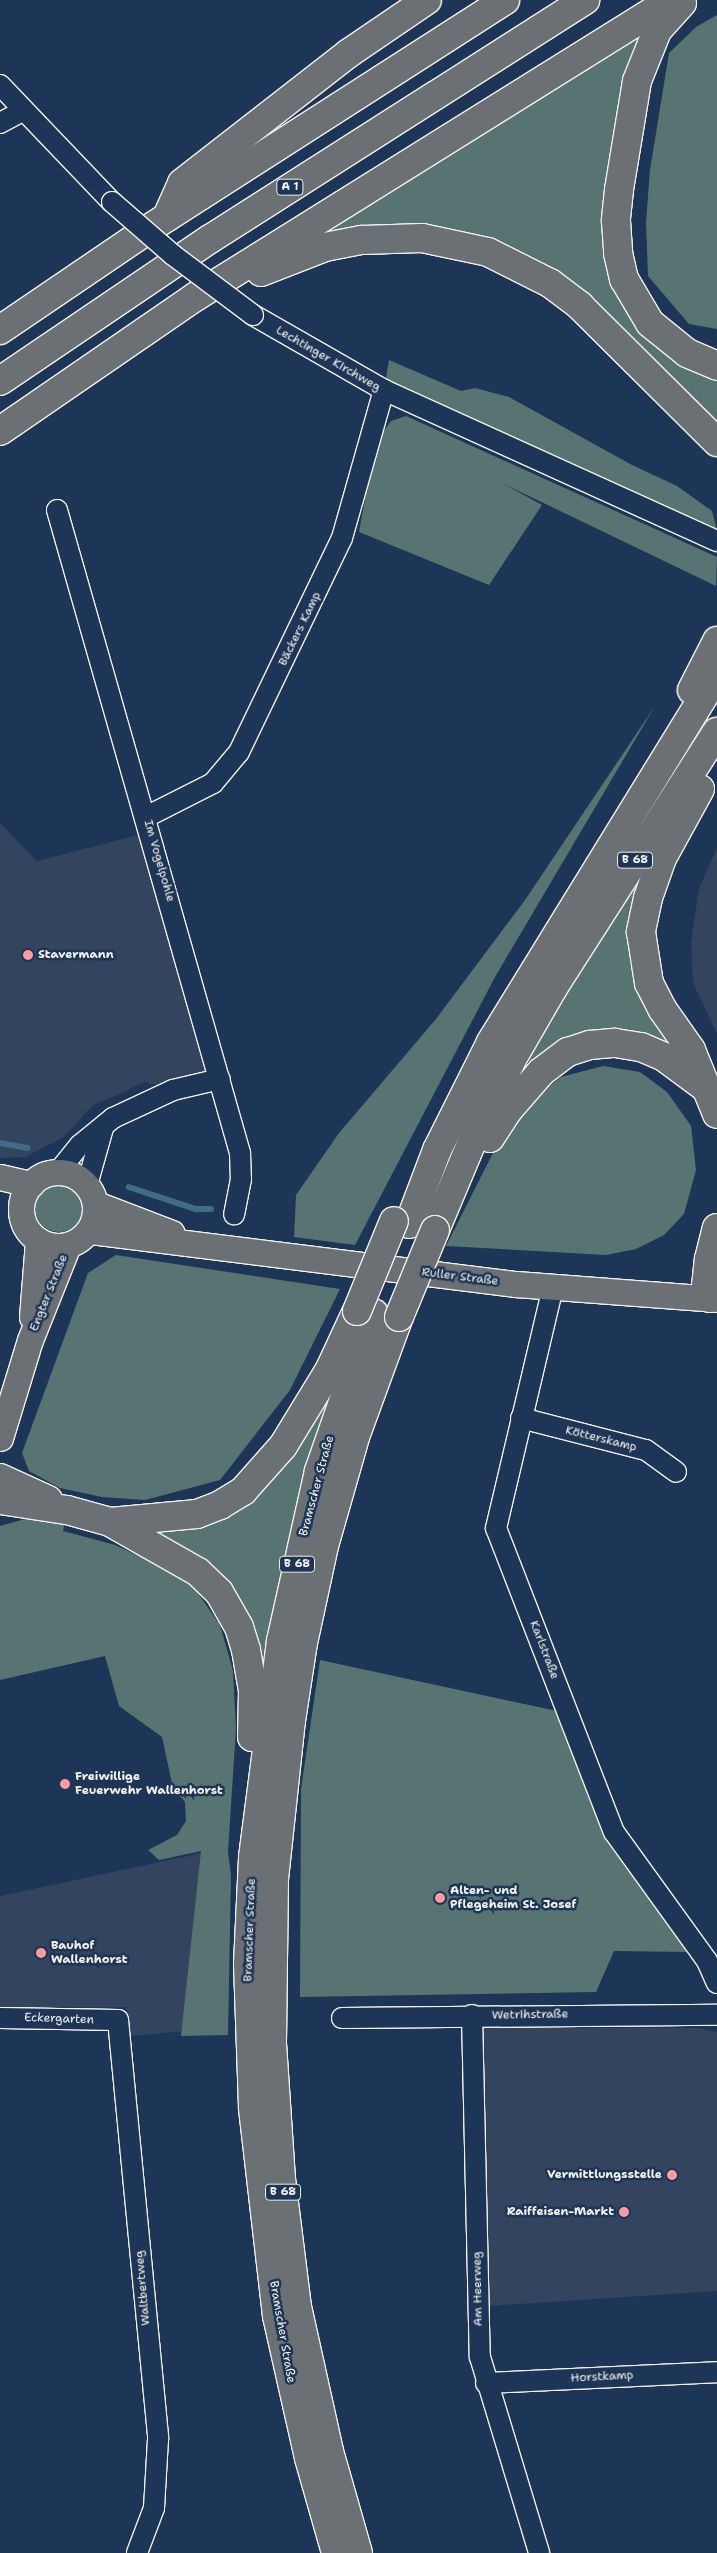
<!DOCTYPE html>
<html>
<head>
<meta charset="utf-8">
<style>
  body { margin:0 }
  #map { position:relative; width:717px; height:2553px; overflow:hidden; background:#1d3557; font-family:"Shantell Sans",sans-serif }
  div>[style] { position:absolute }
  .built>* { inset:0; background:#32445e }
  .green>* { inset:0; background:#587472 }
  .round { border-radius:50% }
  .stream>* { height:5.5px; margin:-2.75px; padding:0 2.75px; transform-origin:2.75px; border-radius:2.75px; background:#416c87 }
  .roads { filter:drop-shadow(1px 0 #f4f1e8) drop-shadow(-1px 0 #f4f1e8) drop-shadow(0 1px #f4f1e8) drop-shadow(0 -1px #f4f1e8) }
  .minor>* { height:20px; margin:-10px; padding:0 10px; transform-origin:10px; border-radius:10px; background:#1d3557 }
  .major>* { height:25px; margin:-12.5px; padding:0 12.5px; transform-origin:12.5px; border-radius:12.5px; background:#6b7074 }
  .major>.ring { margin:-12.5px; padding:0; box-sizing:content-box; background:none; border:25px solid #6b7074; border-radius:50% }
  .highway>* { height:28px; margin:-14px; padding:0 14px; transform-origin:14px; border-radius:14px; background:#6b7074 }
  .bridges { filter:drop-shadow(1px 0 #f4f1e8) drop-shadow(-1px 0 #f4f1e8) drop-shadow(0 1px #f4f1e8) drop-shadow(0 -1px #f4f1e8) }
  .minor-bridge>* { height:20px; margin:-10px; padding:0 10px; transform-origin:10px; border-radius:10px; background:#1d3557 }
  .highway-bridge>* { height:28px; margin:-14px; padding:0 14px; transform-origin:14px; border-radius:14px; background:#6b7074 }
  .dots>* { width:14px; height:14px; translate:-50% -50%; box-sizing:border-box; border:2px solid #1d3557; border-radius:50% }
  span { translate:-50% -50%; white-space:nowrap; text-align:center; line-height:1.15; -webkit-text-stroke:5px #1d3557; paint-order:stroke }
  .shield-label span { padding:1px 4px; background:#1d3557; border:1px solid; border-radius:4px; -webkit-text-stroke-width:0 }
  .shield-label { font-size:11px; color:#f4f1e8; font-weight:700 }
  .street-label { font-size:12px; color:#f4f1e8 }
  .poi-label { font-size:12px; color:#f4f1e8; font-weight:700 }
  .left { translate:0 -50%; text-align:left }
  .right { translate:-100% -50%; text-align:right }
</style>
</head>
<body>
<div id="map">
  <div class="built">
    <div style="clip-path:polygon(0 823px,37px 861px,150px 832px,220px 1079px,173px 1090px,145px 1082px,92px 1106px,64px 1137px,25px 1157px,0 1158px)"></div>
    <div style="clip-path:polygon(717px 847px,717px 1034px,693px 983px,691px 942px,699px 889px)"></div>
    <div style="clip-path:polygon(207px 1852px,187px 2031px,131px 2036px,126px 2007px,0 2008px,0 1896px)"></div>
    <div style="clip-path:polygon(480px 2028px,700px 2028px,717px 2032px,717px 2291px,488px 2306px)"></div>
  </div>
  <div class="green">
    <div style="clip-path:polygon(717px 15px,717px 329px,689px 324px,648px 276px,646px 222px,650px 170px,669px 53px,696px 27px)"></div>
    <div style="clip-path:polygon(648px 27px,608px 264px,717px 376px,717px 430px,495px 246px,323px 237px,377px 197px)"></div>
    <div style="clip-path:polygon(389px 360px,461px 391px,475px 388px,509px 397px,632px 465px,677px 486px,712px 511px,717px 530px,384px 390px)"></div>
    <div style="clip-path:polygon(406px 416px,717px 557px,716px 586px,502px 483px,542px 505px,489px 585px,359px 532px,375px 443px,391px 421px)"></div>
    <div style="clip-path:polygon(655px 706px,495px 977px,355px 1245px,294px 1237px,296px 1195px,339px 1133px,436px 1019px,525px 900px)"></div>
    <div style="clip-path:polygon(664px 837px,630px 930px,630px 963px,648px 1013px,674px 1053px,661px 1046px,531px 1065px,529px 1060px,570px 987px)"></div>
    <div style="clip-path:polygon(603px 1066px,640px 1072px,667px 1092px,691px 1126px,696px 1170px,684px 1214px,664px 1235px,636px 1249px,606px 1255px,446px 1246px,499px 1141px,532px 1099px,561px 1077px)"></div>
    <div class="round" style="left:35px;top:1184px;width:48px;height:48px"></div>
    <div style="clip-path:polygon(116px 1255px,340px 1289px,290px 1390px,220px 1480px,145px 1500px,102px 1497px,60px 1488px,29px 1471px,22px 1453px,88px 1273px)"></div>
    <div style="clip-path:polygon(354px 1342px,261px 1705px,253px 1642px,138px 1528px,245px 1500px)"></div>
    <div style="clip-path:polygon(25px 1519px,65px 1522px,63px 1531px,115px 1545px,159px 1565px,193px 1586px,220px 1625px,233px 1671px,236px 1728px,228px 1852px,231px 1875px,228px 2035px,181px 2036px,201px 1851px,159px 1860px,148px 1850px,177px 1835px,186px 1821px,185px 1802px,173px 1788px,162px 1737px,119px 1706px,105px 1656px,0 1680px,0 1526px)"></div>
    <div style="clip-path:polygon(320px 1660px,557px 1711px,690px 1952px,614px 1951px,596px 1992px,300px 1997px,301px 1789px)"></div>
  </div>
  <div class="stream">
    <div style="left:0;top:1143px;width:28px;rotate:10deg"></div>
    <div style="left:129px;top:1187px;width:71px;rotate:18.2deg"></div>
    <div style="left:196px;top:1209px;width:15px"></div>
  </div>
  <div class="roads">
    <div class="minor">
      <div style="left:0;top:85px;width:162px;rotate:46.3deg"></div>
      <div style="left:0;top:123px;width:26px;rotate:-28deg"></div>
      <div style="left:253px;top:315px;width:151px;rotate:29.8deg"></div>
      <div style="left:384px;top:390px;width:366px;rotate:24.4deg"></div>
      <div style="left:57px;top:510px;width:669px;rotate:74.11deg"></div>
      <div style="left:240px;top:1153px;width:26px;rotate:88deg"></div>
      <div style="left:241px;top:1179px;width:36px;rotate:101deg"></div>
      <div style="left:146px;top:817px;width:75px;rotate:-26.9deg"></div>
      <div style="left:213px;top:783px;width:40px;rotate:-50deg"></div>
      <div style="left:239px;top:752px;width:237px;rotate:-64.3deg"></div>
      <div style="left:342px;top:538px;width:154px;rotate:-74.2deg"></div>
      <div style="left:58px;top:1172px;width:35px;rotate:-51deg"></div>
      <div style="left:80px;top:1145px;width:43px;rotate:-39.3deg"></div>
      <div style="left:113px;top:1118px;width:66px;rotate:-25deg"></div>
      <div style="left:173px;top:1090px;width:48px;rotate:-13.2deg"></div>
      <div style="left:87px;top:1185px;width:59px;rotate:-74.3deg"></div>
      <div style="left:553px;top:1287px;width:248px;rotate:103.3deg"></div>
      <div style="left:496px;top:1528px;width:326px;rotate:68.8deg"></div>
      <div style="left:614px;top:1832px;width:159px;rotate:54.2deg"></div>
      <div style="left:707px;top:1961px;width:24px;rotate:66deg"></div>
      <div style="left:521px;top:1418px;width:129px;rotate:14.4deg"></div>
      <div style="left:646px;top:1450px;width:37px;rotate:36deg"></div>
      <div style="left:472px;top:2015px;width:342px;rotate:88.7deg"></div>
      <div style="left:480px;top:2357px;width:205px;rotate:73.2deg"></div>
      <div style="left:0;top:2018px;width:118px;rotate:1deg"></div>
      <div style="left:118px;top:2020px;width:421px;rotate:84.5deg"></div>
      <div style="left:158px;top:2439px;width:69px;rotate:93.3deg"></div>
      <div style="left:154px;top:2508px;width:48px;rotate:110.7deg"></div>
      <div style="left:342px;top:2018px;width:375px;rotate:-0.5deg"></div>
      <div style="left:486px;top:2383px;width:231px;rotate:-2.7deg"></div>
    </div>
    <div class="major">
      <div class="ring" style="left:21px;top:1172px;width:49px;height:49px"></div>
      <div style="left:0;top:1177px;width:32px;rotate:13deg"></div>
      <div style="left:96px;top:1204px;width:81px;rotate:20.9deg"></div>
      <div style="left:89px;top:1231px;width:430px;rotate:7.1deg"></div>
      <div style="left:516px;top:1284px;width:202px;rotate:4.3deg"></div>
      <div style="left:32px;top:1317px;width:77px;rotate:-85.5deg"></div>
      <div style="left:0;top:1438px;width:102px;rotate:-73deg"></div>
      <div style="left:30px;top:1340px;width:102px;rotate:-68.2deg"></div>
    </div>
    <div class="highway">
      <div style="left:682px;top:3px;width:38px;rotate:132deg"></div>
      <div style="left:657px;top:31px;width:54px;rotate:111.8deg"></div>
      <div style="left:637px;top:81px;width:110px;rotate:99.4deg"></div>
      <div style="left:619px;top:190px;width:31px;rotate:96deg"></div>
      <div style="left:616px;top:221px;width:32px;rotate:86deg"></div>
      <div style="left:618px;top:253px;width:27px;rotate:77deg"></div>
      <div style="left:624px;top:279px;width:51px;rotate:59.4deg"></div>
      <div style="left:650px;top:323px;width:48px;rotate:39deg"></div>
      <div style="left:687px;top:353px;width:33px;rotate:23deg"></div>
      <div style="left:167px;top:217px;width:37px;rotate:-66deg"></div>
      <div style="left:182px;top:183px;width:212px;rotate:-37.9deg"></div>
      <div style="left:349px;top:53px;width:94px;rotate:-34.2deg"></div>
      <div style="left:261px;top:272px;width:69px;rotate:-21.3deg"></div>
      <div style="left:325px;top:247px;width:38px;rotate:-11deg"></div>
      <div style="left:362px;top:240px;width:60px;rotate:-1.9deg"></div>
      <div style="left:422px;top:238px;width:67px;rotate:12deg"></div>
      <div style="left:488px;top:252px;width:69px;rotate:26.6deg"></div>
      <div style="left:550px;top:283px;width:38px;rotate:37deg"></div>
      <div style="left:580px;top:306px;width:193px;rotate:44.8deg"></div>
      <div style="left:0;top:330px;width:174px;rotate:-34.2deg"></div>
      <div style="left:144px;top:232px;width:429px;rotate:-32.7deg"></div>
      <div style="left:0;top:381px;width:254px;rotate:-34.1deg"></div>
      <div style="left:210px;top:239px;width:445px;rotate:-32.5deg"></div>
      <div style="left:0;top:431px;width:237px;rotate:-34.5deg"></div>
      <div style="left:195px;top:297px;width:561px;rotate:-31.96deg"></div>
      <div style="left:692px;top:690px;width:55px;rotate:-63deg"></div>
      <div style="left:700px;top:789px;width:79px;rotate:118.8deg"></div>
      <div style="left:662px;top:858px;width:42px;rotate:109.3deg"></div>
      <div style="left:648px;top:898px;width:35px;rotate:102deg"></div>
      <div style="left:641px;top:932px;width:52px;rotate:81.1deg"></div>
      <div style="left:649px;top:983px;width:30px;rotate:63deg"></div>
      <div style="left:663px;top:1010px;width:49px;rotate:55deg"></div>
      <div style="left:691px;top:1050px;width:69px;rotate:67.9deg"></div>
      <div style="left:490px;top:1138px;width:35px;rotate:-57deg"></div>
      <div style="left:509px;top:1109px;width:49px;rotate:-49.1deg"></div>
      <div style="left:541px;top:1072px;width:34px;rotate:-37deg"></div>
      <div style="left:568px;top:1052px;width:23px;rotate:-18deg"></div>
      <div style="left:590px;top:1045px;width:25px;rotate:-5deg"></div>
      <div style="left:615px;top:1043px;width:26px;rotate:9deg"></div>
      <div style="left:641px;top:1047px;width:25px;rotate:23deg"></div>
      <div style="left:664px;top:1057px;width:52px;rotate:36.4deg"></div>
      <div style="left:409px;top:1224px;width:79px;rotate:-69.3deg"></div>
      <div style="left:437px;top:1150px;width:121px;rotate:-63.4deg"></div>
      <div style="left:491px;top:1042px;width:431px;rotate:-58.4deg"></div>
      <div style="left:435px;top:1230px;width:101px;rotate:-67.2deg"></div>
      <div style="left:474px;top:1137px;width:87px;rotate:-64deg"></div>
      <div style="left:512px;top:1059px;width:82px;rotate:-60deg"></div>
      <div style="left:553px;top:988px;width:304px;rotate:-57.4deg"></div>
      <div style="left:710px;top:1298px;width:13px;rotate:-108deg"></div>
      <div style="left:706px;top:1286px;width:27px;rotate:-84deg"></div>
      <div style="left:709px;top:1259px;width:32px;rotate:-76deg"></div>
      <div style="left:0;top:1478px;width:53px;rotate:24.6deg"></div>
      <div style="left:0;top:1500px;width:68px;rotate:8.5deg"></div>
      <div style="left:67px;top:1510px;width:45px;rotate:15.6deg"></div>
      <div style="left:110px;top:1522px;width:101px;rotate:29.6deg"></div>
      <div style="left:198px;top:1572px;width:29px;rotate:44deg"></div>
      <div style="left:219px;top:1592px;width:40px;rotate:60.3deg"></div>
      <div style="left:239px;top:1627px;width:24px;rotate:73deg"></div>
      <div style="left:246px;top:1650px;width:42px;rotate:80.3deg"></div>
      <div style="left:253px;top:1691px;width:46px;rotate:91.2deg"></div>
      <div style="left:110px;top:1522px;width:87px;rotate:-5.3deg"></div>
      <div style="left:197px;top:1514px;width:25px;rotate:-21deg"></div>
      <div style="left:220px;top:1505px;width:27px;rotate:-31deg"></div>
      <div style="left:243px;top:1491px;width:60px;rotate:-48.4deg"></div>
      <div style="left:283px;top:1446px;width:90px;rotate:-58.6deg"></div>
      <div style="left:330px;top:1369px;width:62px;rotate:-65.1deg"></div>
      <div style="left:336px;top:2553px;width:99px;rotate:-105.9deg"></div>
      <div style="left:309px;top:2458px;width:146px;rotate:-102.7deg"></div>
      <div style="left:277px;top:2316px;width:210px;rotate:-96.6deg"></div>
      <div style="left:253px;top:2107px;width:143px;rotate:-92deg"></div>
      <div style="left:248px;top:1964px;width:107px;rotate:-87.3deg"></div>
      <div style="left:253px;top:1857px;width:218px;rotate:-82.6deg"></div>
      <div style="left:281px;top:1641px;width:174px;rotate:-77.4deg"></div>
      <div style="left:319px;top:1471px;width:167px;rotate:-70.8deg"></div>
      <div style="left:358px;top:2553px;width:106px;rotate:-105.9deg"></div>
      <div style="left:329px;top:2451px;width:148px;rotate:-102.5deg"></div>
      <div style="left:297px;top:2307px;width:129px;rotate:-97.1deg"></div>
      <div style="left:281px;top:2179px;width:137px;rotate:-93.8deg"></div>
      <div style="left:272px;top:2042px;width:163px;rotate:-89.3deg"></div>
      <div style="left:274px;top:1879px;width:159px;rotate:-83.9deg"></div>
      <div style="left:291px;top:1721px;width:79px;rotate:-81.3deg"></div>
      <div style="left:303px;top:1643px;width:99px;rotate:-77.8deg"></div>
      <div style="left:324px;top:1546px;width:113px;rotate:-74.1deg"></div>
      <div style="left:355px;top:1437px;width:128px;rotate:-69.9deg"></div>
    </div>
  </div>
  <div class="bridges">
    <div class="minor-bridge">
      <div style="left:112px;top:202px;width:81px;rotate:41deg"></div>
      <div style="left:173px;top:255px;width:100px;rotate:36.9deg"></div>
    </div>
    <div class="highway-bridge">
      <div style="left:357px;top:1311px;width:97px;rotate:-67.7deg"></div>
      <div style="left:399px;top:1317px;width:94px;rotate:-67.5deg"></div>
    </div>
  </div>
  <div class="dots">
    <div style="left:28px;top:955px;background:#ff9aa2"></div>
    <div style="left:65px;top:1784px;background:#ff9aa2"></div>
    <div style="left:440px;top:1898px;background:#ff9aa2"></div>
    <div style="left:41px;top:1953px;background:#ff9aa2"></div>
    <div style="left:672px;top:2175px;background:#ff9aa2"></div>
    <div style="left:624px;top:2212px;background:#ff9aa2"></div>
  </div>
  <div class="shield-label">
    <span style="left:290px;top:187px">A 1</span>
    <span style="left:635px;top:860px">B 68</span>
    <span style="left:297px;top:1564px">B 68</span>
    <span style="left:283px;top:2192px">B 68</span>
  </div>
  <div class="street-label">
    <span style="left:328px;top:359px;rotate:30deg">Lechtinger Kirchweg</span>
    <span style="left:300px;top:629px;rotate:-64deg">Bäckers Kamp</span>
    <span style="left:159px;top:861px;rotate:74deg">Im Vogelpohle</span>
    <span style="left:460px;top:1277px;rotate:7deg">Ruller Straße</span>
    <span style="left:49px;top:1293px;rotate:-68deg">Engter Straße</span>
    <span style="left:601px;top:1439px;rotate:14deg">Kötterskamp</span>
    <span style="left:317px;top:1486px;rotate:-75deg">Bramscher Straße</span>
    <span style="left:544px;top:1650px;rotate:69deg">Karlstraße</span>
    <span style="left:250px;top:1930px;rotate:-88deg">Bramscher Straße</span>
    <span style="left:530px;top:2015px;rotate:-1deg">Wetrihstraße</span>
    <span style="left:59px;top:2019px;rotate:2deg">Eckergarten</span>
    <span style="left:143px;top:2288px;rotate:-95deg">Waltbertweg</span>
    <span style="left:478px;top:2289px;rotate:-91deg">Am Heerweg</span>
    <span style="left:282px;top:2332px;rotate:80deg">Bramscher Straße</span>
    <span style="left:602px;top:2377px;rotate:-3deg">Horstkamp</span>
  </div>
  <div class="poi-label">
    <span class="left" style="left:38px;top:955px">Stavermann</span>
    <span class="left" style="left:75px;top:1784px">Freiwillige<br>Feuerwehr Wallenhorst</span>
    <span class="left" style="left:450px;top:1898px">Alten- und<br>Pflegeheim St. Josef</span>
    <span class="left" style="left:51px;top:1953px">Bauhof<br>Wallenhorst</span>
    <span class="right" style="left:662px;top:2175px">Vermittlungsstelle</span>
    <span class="right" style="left:614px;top:2212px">Raiffeisen-Markt</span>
  </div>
</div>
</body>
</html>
